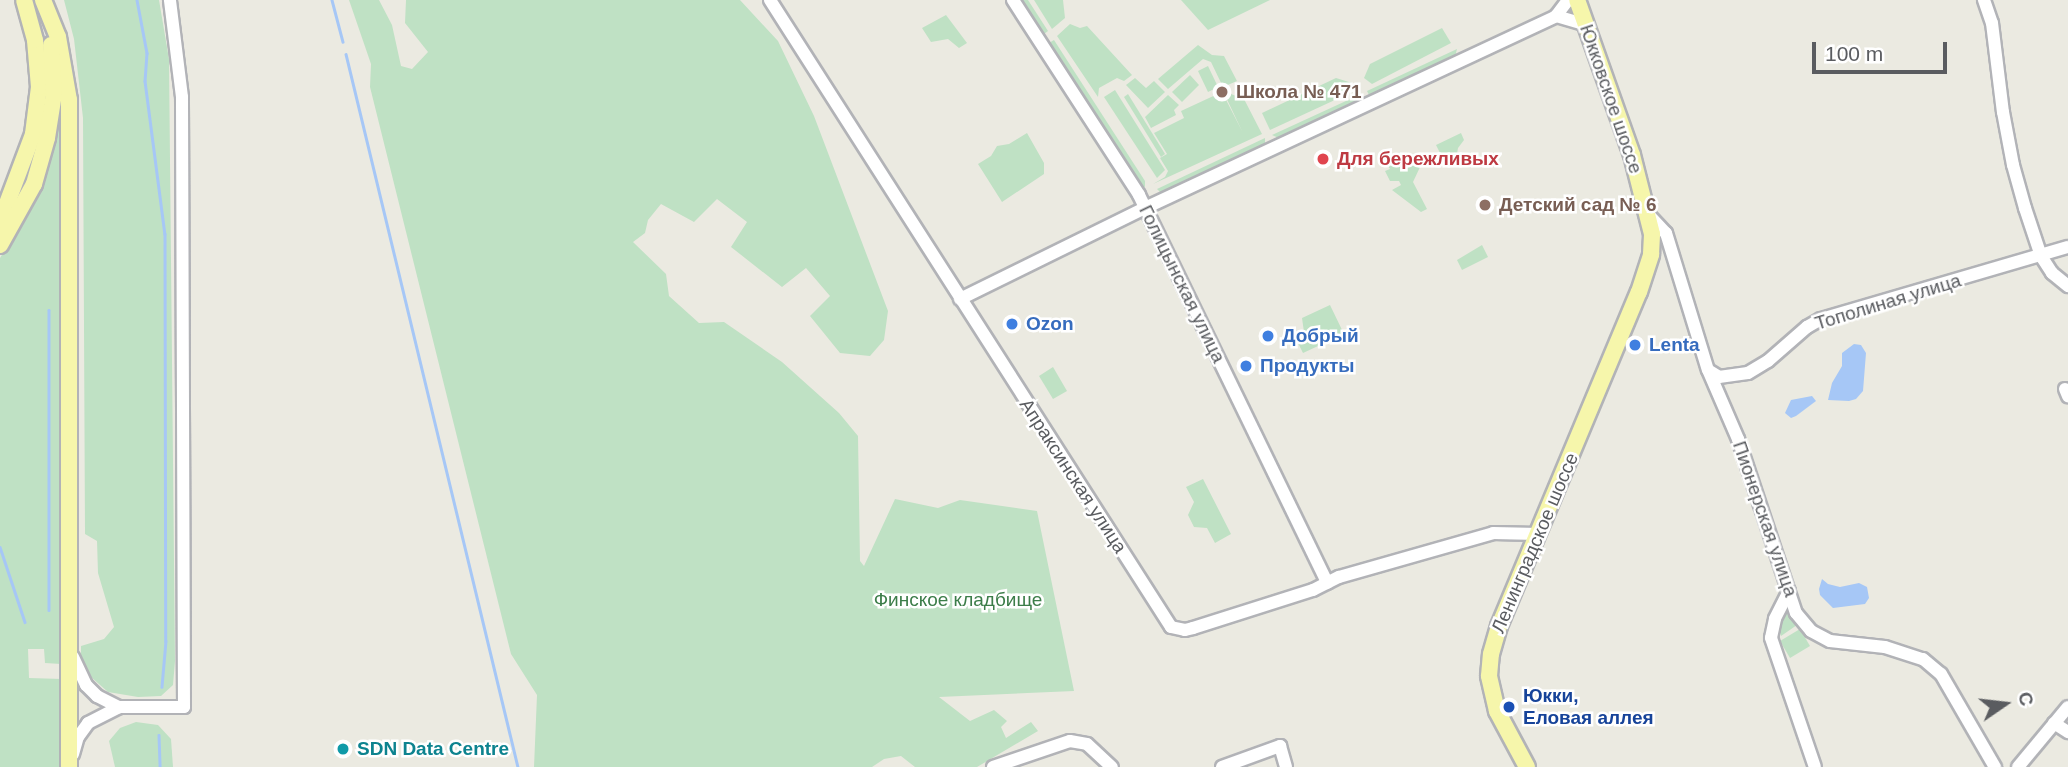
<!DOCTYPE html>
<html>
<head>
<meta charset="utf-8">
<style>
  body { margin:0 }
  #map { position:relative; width:2068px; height:767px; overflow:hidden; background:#ebeae1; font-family:Arial,sans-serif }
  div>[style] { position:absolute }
  .green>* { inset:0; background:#bfe1c4 }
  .water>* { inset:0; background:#a6c7f6 }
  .stream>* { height:2.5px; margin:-1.25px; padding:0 1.25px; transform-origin:1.25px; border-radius:1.25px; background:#a6c7f6 }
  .roads { filter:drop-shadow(2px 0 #b2b3b7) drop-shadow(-2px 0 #b2b3b7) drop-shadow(0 2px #b2b3b7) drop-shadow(0 -2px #b2b3b7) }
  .minor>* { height:12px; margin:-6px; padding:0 6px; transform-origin:6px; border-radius:6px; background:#fff }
  .major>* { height:16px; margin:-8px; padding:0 8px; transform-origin:8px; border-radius:8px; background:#f6f6ab }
  .dots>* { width:19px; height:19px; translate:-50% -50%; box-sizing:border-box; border:4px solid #fff; border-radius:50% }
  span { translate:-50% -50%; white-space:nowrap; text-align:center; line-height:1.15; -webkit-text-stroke:5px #fff; paint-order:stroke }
  .education-label { font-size:19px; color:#785e54; font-weight:700 }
  .left { translate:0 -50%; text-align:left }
  .street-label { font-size:19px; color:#5a5c60 }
  .health-label { font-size:19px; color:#be3a42; font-weight:700 }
  .shop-label { font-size:19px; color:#366cbe; font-weight:700 }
  .park-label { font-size:19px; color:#3c7d49 }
  .transit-label { font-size:19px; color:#164399; font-weight:700 }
  .culture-label { font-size:19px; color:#0d838f; font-weight:700 }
  .north { position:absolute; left:1970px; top:669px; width:70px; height:70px; -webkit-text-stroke:5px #fff; paint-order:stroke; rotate:76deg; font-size:19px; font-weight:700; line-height:28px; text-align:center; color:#5a5c60 }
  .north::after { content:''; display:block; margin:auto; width:24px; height:32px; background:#5a5c60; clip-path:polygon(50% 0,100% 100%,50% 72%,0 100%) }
  .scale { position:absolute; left:1812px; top:42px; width:135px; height:32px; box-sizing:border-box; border:4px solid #5a5c60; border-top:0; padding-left:9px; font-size:21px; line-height:24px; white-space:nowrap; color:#5a5c60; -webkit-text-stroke:5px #fff; paint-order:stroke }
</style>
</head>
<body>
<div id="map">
  <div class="green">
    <div style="clip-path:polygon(64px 0,159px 0,169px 59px,175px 661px,173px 685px,161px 696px,138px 697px,108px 692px,91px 677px,81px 658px,81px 646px,104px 639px,114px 627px,98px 573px,97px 541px,85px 534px,83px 118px,74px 39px)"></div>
    <div style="clip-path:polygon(349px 0,379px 0,392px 25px,401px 66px,412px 69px,428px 52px,405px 23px,406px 0,740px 0,778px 41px,814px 116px,888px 311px,884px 340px,870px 356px,840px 353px,810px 316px,830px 296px,806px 268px,782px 287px,731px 247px,747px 222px,717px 199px,694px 222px,661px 204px,648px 220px,645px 233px,633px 242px,666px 274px,669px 296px,699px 323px,724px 322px,782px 362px,839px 413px,858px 436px,860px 561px,864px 566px,895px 499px,938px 508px,960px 500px,1037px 511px,1074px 691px,939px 697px,970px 721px,994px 710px,1007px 721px,1001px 727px,1006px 738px,1031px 722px,1038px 731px,977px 767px,915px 767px,901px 756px,884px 759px,872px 767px,534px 767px,537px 695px,511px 654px,370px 87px,371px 64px)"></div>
    <div style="clip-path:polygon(1021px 0,1028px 0,1048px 31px,1044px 34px)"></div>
    <div style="clip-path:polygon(1034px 0,1063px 0,1065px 18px,1052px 29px)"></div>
    <div style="clip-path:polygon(1181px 0,1270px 0,1208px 30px)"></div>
    <div style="clip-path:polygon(946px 15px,967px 43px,959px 48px,948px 39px,931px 42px,922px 28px)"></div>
    <div style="clip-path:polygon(1070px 24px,1080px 28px,1087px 26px,1132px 75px,1124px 81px,1117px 78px,1099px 88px,1098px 97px,1057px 36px)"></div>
    <div style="clip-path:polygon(1442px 28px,1451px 43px,1372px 84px,1364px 78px,1370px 64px)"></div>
    <div style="clip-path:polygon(1054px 40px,1145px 181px,1145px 187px,1139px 185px,1049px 43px)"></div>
    <div style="clip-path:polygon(1198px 45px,1212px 55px,1224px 56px,1237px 81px,1223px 87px,1211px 62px,1203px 59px,1168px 89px,1158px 79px)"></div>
    <div style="clip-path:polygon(1457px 49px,1455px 57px,1370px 97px,1367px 91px)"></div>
    <div style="clip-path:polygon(1208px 66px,1218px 87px,1208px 92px,1198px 71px)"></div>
    <div style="clip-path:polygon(1190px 75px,1199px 85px,1182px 102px,1172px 92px)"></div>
    <div style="clip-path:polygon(1135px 78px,1146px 88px,1154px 81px,1165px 92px,1148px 108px,1126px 85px)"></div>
    <div style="clip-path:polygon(1336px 78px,1352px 83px,1350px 93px,1270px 130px,1262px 113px)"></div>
    <div style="clip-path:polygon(62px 80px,61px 664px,45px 663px,44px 649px,28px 649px,29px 678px,62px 679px,61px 767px,0 767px,0 258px,28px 212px,43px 178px,54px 144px)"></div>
    <div style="clip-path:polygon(1115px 90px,1165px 170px,1157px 178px,1104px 97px)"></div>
    <div style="clip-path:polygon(1223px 91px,1244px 99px,1262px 134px,1153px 184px,1165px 177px,1168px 171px,1160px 158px,1167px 154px,1154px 133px,1184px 118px,1181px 111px,1222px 92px,1242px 131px)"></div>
    <div style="clip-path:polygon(1128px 94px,1165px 154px,1161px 157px,1124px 97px)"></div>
    <div style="clip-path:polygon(1168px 95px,1179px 105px,1174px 110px,1176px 115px,1151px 128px,1145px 117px)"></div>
    <div style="clip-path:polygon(1359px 95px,1362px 102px,1281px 139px,1272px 135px)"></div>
    <div style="clip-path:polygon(1027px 133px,1044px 163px,1044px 174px,1002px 202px,978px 164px,991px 156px,997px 146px,1009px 144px)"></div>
    <div style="clip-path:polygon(1461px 133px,1464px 140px,1458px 148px,1456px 160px,1446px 165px,1436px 145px)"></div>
    <div style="clip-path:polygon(1265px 138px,1265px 145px,1162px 194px,1157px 189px)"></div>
    <div style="clip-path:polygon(1411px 153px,1421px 165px,1413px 182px,1427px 209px,1421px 212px,1392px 190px,1401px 185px,1399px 181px,1390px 181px,1385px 171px,1390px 169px,1387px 164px)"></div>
    <div style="clip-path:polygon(1482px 245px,1488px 257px,1462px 270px,1457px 260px)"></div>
    <div style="clip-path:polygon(1330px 305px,1344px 334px,1303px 353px,1296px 339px,1304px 332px,1302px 318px)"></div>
    <div style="clip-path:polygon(1053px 367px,1067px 391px,1053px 399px,1039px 376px)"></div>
    <div style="clip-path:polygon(1203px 479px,1231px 534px,1215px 543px,1207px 528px,1194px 527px,1188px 515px,1194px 502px,1186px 487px)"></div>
    <div style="clip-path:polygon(1787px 608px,1797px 625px,1781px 636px,1778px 627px)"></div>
    <div style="clip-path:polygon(1800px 629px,1810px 646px,1790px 658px,1780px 641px)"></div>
    <div style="clip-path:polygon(136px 722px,158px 725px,171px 739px,173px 767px,115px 767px,109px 741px,120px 728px)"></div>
  </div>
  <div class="water">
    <div style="clip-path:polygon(1854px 344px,1861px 345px,1866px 353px,1863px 391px,1856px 399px,1849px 401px,1828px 400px,1832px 383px,1842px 366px,1842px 353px)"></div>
    <div style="clip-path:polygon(1812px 396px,1816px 401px,1796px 416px,1791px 418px,1785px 413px,1791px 400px)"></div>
    <div style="clip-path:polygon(1822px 579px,1828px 584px,1840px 587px,1859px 583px,1867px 587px,1869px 598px,1865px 604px,1833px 608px,1820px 595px,1819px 589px)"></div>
  </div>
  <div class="stream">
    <div style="left:137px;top:0;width:54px;rotate:79.3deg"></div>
    <div style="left:147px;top:53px;width:28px;rotate:94deg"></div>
    <div style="left:145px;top:81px;width:154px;rotate:82.6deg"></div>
    <div style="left:165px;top:234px;width:407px;rotate:89.9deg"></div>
    <div style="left:166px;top:641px;width:46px;rotate:95deg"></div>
    <div style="left:332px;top:0;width:43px;rotate:75.3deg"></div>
    <div style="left:346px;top:54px;width:733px;rotate:76.44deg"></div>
    <div style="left:49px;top:310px;width:300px;rotate:90deg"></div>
    <div style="left:0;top:547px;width:79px;rotate:71.6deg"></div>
    <div style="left:159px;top:735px;width:32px;rotate:88deg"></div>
  </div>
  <div class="roads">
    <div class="minor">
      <div style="left:770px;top:0;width:744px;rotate:57.4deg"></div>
      <div style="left:1171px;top:627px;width:14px;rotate:12deg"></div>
      <div style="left:1185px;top:630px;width:8px;rotate:-14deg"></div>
      <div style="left:1193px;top:628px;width:126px;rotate:-17.6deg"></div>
      <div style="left:1313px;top:590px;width:29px;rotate:-27deg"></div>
      <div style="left:1339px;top:577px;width:160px;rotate:-15.9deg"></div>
      <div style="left:1493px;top:533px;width:45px;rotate:1.3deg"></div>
      <div style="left:1013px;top:0;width:232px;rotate:57.1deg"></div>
      <div style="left:1139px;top:195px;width:431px;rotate:64.1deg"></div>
      <div style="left:1984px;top:0;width:24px;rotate:71deg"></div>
      <div style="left:1992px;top:23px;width:90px;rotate:83deg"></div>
      <div style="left:2003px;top:112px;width:54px;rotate:79.3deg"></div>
      <div style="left:2013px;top:165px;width:45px;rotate:74.4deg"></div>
      <div style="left:2025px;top:208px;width:51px;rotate:71.6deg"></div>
      <div style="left:2041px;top:256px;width:20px;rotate:57deg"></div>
      <div style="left:2052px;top:273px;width:21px;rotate:39deg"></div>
      <div style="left:1556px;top:16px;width:29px;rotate:16deg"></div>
      <div style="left:1649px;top:215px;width:25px;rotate:47deg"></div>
      <div style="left:1666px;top:233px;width:143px;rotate:73deg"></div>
      <div style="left:1708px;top:370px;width:13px;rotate:32deg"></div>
      <div style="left:1719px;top:377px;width:29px;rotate:-8deg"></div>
      <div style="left:1748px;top:373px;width:23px;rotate:-31deg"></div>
      <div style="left:1768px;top:361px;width:52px;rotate:-41.1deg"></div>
      <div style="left:1807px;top:327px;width:16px;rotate:-30deg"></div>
      <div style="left:1821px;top:319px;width:257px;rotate:-16.3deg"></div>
      <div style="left:960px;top:299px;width:206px;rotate:-26.2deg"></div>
      <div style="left:1145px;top:208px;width:454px;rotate:-25deg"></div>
      <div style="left:1556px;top:16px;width:20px;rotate:-53deg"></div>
      <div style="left:1709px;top:372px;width:73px;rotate:66.6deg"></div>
      <div style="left:1738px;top:439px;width:183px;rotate:71.6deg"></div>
      <div style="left:1796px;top:613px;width:23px;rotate:50deg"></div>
      <div style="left:1811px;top:631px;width:21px;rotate:28deg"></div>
      <div style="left:1830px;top:641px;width:55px;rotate:6.2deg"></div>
      <div style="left:1885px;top:647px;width:40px;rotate:18deg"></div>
      <div style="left:1923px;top:659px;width:23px;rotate:40deg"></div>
      <div style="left:1941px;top:674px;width:108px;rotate:59.9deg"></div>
      <div style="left:2065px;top:389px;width:8px;rotate:67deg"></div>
      <div style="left:1789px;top:591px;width:31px;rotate:117deg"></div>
      <div style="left:1775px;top:619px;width:19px;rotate:102deg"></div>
      <div style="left:1771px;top:638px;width:136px;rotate:71.2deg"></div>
      <div style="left:73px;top:657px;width:31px;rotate:65deg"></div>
      <div style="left:86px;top:685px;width:16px;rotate:45deg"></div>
      <div style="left:97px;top:696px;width:25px;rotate:27deg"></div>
      <div style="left:119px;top:707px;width:65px"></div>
      <div style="left:184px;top:707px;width:610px;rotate:-90.19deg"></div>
      <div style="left:182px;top:97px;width:98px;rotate:-97.1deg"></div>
      <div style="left:2054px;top:723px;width:17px;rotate:33deg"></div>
      <div style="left:73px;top:754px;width:18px;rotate:-74deg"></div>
      <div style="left:78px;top:737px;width:17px;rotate:-54deg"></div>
      <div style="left:88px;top:723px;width:35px;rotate:-27deg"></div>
      <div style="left:993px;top:767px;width:81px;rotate:-18.7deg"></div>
      <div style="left:1070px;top:741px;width:17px;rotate:10deg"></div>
      <div style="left:1087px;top:744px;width:34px;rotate:43deg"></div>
      <div style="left:1222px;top:767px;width:62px;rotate:-19.9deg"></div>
      <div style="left:1280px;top:746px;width:22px;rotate:74deg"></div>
      <div style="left:2018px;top:767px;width:78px;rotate:-50.2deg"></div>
    </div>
    <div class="major">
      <div style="left:43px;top:0;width:40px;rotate:68deg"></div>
      <div style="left:58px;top:37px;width:64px;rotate:80.1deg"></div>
      <div style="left:69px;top:100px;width:667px;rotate:90deg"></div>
      <div style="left:0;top:222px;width:94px;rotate:-69.4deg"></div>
      <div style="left:33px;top:134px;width:47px;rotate:-82.7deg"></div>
      <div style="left:39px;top:87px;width:47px;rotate:-94.9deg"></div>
      <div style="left:35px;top:40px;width:41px;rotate:-105.4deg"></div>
      <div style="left:0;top:245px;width:70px;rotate:-60.9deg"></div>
      <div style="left:34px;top:184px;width:48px;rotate:-74.2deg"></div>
      <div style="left:47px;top:138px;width:45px;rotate:-81deg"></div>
      <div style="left:54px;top:94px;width:49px;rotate:-93.5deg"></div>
      <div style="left:1527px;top:767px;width:64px;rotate:-118.2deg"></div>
      <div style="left:1497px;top:711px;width:36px;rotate:-103deg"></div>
      <div style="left:1489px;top:676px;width:22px;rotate:-85deg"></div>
      <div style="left:1491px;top:654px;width:29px;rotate:-74deg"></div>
      <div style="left:1499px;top:626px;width:362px;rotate:-67.3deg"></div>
      <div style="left:1639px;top:292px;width:40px;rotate:-72deg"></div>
      <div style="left:1651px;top:254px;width:20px;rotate:-87deg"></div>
      <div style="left:1652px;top:234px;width:81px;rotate:-104.2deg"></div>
      <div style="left:1632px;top:155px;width:164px;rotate:-109.5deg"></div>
    </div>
  </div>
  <div class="dots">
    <div style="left:1222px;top:92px;background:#8d6e63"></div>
    <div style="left:1323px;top:159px;background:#e0444e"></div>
    <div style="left:1485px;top:205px;background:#8d6e63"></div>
    <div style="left:1012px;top:324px;background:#3f7fe0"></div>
    <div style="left:1268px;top:336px;background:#3f7fe0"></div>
    <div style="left:1635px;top:345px;background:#3f7fe0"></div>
    <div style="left:1246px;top:366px;background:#3f7fe0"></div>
    <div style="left:1509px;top:707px;background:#1a4fb4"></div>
    <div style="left:343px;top:749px;background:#0f9aa8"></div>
  </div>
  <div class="education-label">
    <span class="left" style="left:1236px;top:92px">Школа № 471</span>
    <span class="left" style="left:1499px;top:205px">Детский сад № 6</span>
  </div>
  <div class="street-label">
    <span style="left:1611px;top:99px;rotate:71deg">Юкковское шоссе</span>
    <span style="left:1182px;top:284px;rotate:64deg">Голицынская улица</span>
    <span style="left:1888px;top:302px;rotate:-17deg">Тополиная улица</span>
    <span style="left:1073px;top:476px;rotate:57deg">Апраксинская улица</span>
    <span style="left:1765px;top:519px;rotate:71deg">Пионерская улица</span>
    <span style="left:1535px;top:543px;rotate:-67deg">Ленинградское шоссе</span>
  </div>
  <div class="health-label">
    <span class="left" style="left:1337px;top:159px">Для бережливых</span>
  </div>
  <div class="shop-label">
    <span class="left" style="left:1026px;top:324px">Ozon</span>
    <span class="left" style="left:1282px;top:336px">Добрый</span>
    <span class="left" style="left:1649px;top:345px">Lenta</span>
    <span class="left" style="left:1260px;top:366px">Продукты</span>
  </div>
  <div class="park-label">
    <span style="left:958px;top:600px">Финское кладбище</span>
  </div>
  <div class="transit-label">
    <span class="left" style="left:1523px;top:707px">Юкки,<br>Еловая аллея</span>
  </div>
  <div class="culture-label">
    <span class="left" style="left:357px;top:749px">SDN Data Centre</span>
  </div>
  <div class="north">С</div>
  <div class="scale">100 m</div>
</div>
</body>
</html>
